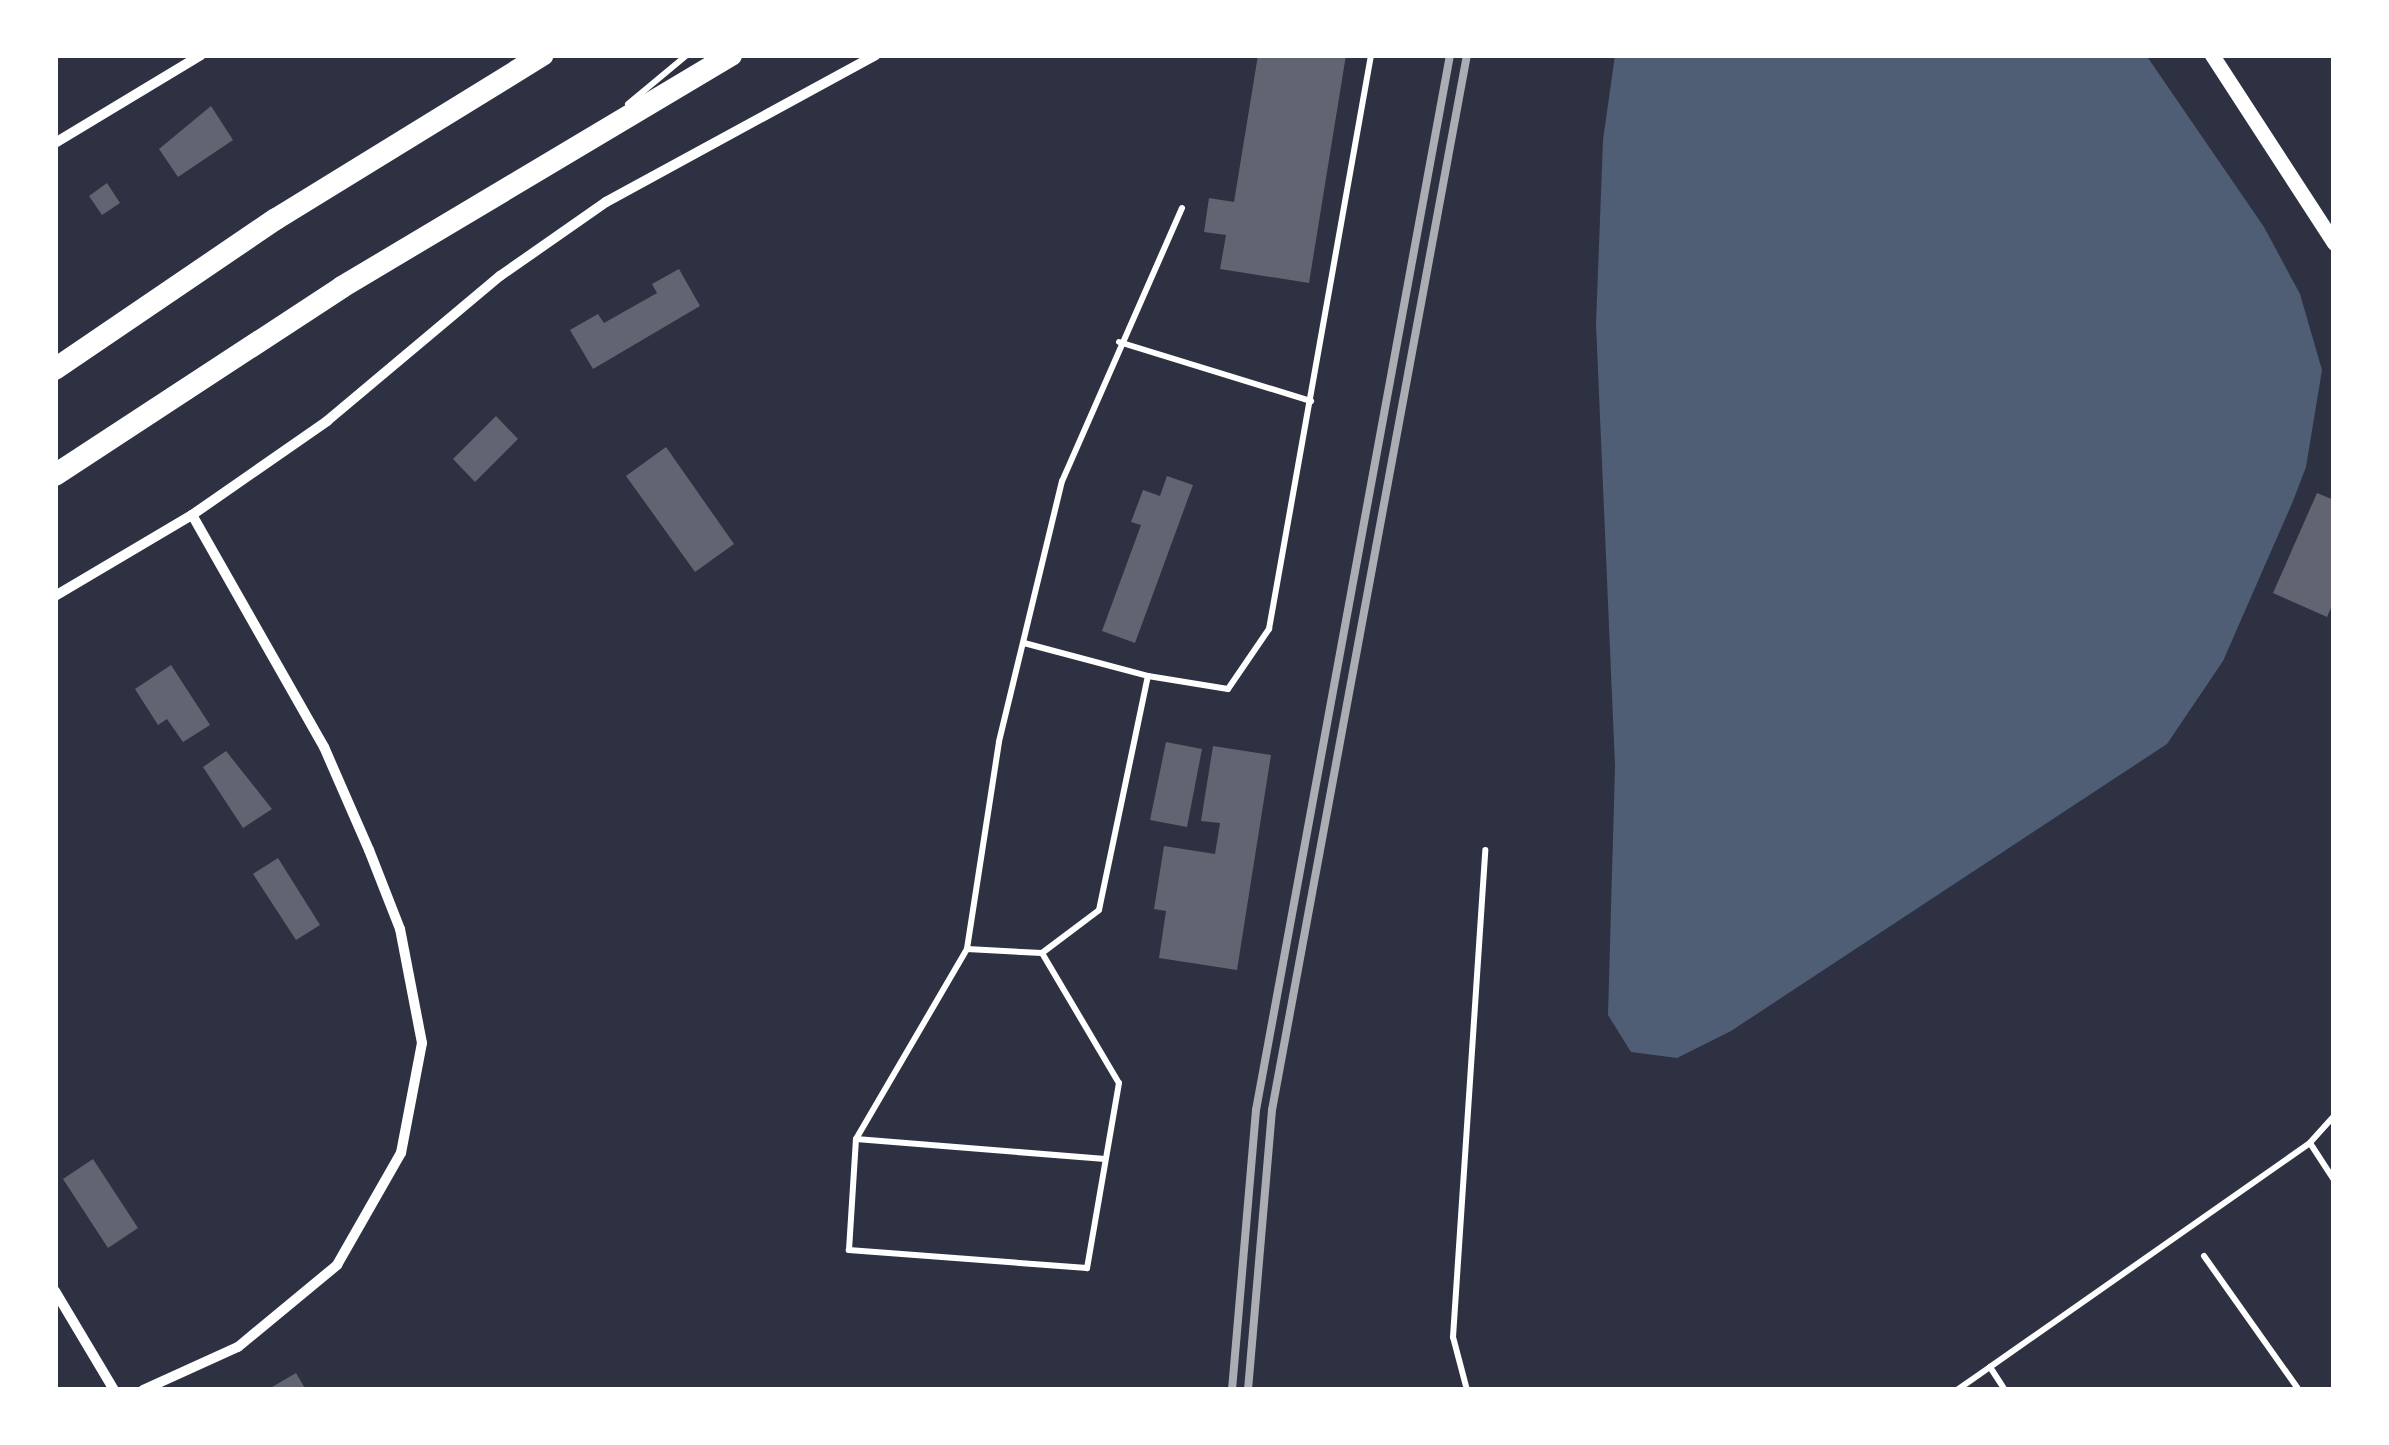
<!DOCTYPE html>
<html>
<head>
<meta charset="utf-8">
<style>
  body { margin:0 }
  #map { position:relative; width:2389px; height:1445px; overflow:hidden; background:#2d3142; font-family:"PT Sans Narrow",sans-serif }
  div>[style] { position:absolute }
  .water>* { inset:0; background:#4f5d75 }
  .building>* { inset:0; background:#626471 }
  .service>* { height:6px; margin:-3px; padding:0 3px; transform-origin:3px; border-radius:3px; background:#fff }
  .minor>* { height:10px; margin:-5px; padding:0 5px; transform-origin:5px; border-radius:5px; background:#fff }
  .tertiary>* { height:15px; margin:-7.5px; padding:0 7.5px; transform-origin:7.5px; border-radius:7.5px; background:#fff }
  .motorway>* { height:22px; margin:-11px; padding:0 11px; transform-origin:11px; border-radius:11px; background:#fff }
  .rail>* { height:8px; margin:-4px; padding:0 4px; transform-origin:4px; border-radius:4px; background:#abadb3 }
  span { translate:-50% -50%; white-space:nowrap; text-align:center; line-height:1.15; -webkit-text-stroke:10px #fff; paint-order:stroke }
  .frame { position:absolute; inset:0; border:58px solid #fff; pointer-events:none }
</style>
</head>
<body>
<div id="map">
  <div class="water">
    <div style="clip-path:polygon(1615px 55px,2146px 55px,2264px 227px,2300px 294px,2322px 370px,2306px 467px,2293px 501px,2223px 661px,2167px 744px,1731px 1031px,1677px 1058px,1631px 1052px,1608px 1015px,1615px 766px,1596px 324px,1603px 140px)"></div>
  </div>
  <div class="building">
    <div style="clip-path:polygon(1258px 55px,1346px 55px,1309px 283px,1220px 269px,1226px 235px,1204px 232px,1209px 198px,1234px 202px)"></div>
    <div style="clip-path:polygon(211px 106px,233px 140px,178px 177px,159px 149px)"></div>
    <div style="clip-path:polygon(107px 183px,120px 203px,102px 215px,89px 196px)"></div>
    <div style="clip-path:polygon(679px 269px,700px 306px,593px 369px,570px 330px,598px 314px,604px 323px,657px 293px,652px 284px)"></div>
    <div style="clip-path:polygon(496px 416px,518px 439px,475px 482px,453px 459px)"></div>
    <div style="clip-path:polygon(666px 447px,734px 544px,695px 572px,626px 476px)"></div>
    <div style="clip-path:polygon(1167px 476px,1193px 485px,1135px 643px,1102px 631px,1141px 525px,1131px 522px,1143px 490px,1160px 496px)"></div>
    <div style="clip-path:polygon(2317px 493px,2334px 500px,2334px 601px,2327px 617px,2273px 593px)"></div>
    <div style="clip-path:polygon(171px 665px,210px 725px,183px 742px,167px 719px,158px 725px,135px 689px)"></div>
    <div style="clip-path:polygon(1166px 742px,1202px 749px,1187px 827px,1150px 820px)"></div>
    <div style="clip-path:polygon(1213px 746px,1271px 755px,1237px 970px,1159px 958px,1166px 911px,1154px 909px,1164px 846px,1215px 854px,1220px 823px,1201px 821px)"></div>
    <div style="clip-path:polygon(226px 751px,272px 809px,243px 828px,203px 767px)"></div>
    <div style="clip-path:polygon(278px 858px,320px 925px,296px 940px,253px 874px)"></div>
    <div style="clip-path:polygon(93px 1159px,138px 1228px,108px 1248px,63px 1179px)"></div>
    <div style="clip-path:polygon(296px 1373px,306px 1390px,267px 1390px)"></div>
  </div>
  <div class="service">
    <div style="left:628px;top:104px;width:77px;rotate:-39.7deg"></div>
    <div style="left:1182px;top:208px;width:298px;rotate:113.7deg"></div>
    <div style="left:1062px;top:481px;width:268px;rotate:103.6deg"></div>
    <div style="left:999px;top:742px;width:209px;rotate:98.8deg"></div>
    <div style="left:967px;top:949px;width:75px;rotate:3.1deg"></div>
    <div style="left:1042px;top:953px;width:71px;rotate:-37deg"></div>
    <div style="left:1099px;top:910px;width:239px;rotate:-78.2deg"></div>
    <div style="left:1148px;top:676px;width:81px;rotate:9.2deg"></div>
    <div style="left:1228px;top:689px;width:73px;rotate:-55.7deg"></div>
    <div style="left:1269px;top:629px;width:583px;rotate:-79.92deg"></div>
    <div style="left:1119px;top:342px;width:201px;rotate:17.1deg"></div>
    <div style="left:1024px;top:643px;width:128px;rotate:14.9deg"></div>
    <div style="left:1042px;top:953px;width:151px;rotate:59.4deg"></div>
    <div style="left:1119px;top:1083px;width:188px;rotate:99.8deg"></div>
    <div style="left:1087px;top:1268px;width:239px;rotate:-175.7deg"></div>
    <div style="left:849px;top:1250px;width:111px;rotate:-86.4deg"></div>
    <div style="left:856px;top:1139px;width:250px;rotate:4.6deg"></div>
    <div style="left:2334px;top:1116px;width:36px;rotate:132deg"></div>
    <div style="left:2310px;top:1143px;width:44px;rotate:57deg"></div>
    <div style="left:856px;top:1139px;width:220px;rotate:-59.7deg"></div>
    <div style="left:2204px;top:1256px;width:164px;rotate:54.7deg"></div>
    <div style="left:1990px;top:1367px;width:391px;rotate:-35deg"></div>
    <div style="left:1467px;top:1390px;width:55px;rotate:-104.8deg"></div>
    <div style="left:1453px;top:1337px;width:488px;rotate:-86.2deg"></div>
    <div style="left:1957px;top:1390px;width:40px;rotate:-34.9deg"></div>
    <div style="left:1990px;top:1367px;width:27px;rotate:57deg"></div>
  </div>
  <div class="minor">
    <div style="left:55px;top:143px;width:170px;rotate:-31.1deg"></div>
    <div style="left:55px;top:596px;width:159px;rotate:-30.6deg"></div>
    <div style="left:192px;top:515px;width:165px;rotate:-34.8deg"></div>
    <div style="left:327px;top:421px;width:226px;rotate:-40deg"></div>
    <div style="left:500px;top:276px;width:129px;rotate:-34.9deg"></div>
    <div style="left:606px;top:202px;width:307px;rotate:-28.6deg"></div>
    <div style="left:55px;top:1291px;width:115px;rotate:59.2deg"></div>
    <div style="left:143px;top:1390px;width:104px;rotate:-24.4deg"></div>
    <div style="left:238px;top:1347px;width:129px;rotate:-39.6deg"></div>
    <div style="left:337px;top:1265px;width:129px;rotate:-60.3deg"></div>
    <div style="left:401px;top:1153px;width:112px;rotate:-79.2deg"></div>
    <div style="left:422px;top:1043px;width:116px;rotate:-100.9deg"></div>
    <div style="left:400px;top:929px;width:85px;rotate:-111.4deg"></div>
    <div style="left:369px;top:850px;width:112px;rotate:-113.6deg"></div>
    <div style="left:324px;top:747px;width:267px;rotate:-119.6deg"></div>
  </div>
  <div class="tertiary">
    <div style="left:2212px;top:55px;width:224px;rotate:57deg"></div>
  </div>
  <div class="motorway">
    <div style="left:55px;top:369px;width:267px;rotate:-34.2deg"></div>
    <div style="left:276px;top:219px;width:313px;rotate:-31.6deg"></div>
    <div style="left:55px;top:475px;width:343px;rotate:-33.2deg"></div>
    <div style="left:342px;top:287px;width:453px;rotate:-30.8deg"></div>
  </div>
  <div class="rail">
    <div style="left:1232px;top:1390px;width:281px;rotate:-85.1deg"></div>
    <div style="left:1256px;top:1110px;width:1073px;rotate:-79.58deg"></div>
    <div style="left:1248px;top:1390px;width:281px;rotate:-85.1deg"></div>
    <div style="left:1272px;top:1110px;width:1073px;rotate:-79.53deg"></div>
  </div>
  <div class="frame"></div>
</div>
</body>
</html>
